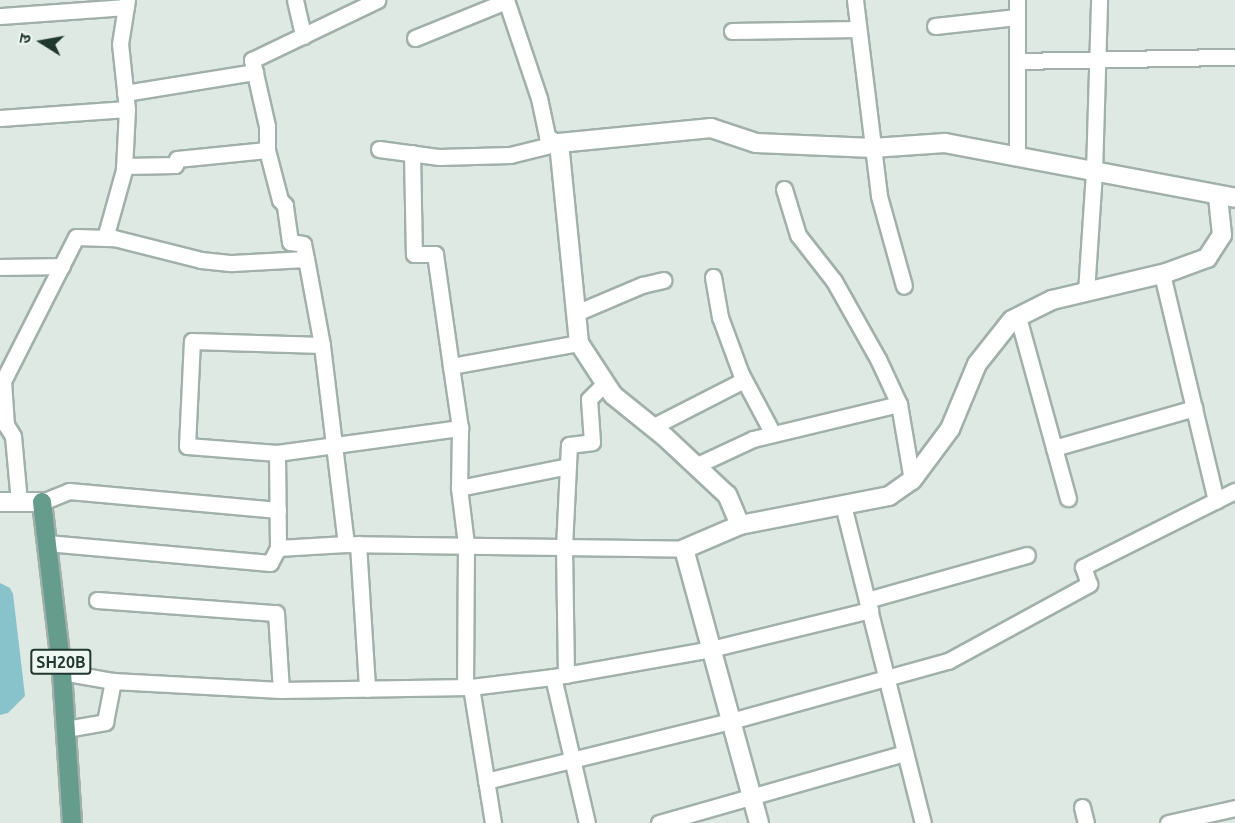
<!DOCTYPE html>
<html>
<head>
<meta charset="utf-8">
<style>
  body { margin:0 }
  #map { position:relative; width:1235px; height:823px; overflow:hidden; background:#dee9e3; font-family:Ubuntu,"Noto Sans Devanagari",sans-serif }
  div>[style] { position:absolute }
  .water>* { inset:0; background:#88c3cb }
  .roads { filter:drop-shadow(2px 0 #a1b0aa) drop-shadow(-2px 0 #a1b0aa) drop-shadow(0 2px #a1b0aa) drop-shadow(0 -2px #a1b0aa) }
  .minor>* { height:15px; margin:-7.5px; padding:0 7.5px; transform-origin:7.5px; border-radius:7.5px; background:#fff }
  .tertiary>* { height:18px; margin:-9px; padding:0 9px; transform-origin:9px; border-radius:9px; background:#fff }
  .primary>* { height:18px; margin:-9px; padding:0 9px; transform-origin:9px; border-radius:9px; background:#659c8c }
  span { translate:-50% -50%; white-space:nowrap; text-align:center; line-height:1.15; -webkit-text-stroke:5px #eef6f1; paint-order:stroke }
  .shield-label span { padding:2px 4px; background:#eef6f1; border:2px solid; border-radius:4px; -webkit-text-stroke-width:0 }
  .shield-label { font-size:16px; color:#203730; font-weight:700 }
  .north { position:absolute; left:12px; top:12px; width:60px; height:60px; -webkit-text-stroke:4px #eef6f1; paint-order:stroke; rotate:281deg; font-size:16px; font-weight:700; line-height:24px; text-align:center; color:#203730 }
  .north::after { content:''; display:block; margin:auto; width:21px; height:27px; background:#203730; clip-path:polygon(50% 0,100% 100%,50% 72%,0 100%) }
</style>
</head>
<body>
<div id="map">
  <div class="water">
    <div style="clip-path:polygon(0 583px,10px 588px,13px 594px,25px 696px,8px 713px,0 715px)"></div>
  </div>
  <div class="roads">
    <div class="minor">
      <div style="left:295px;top:0;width:37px;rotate:77deg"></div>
      <div style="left:506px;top:0;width:103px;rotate:71.4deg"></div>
      <div style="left:539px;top:98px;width:40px;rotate:78deg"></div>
      <div style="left:547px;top:137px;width:13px;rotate:27deg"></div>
      <div style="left:855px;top:0;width:197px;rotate:83deg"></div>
      <div style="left:879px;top:196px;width:93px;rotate:74.5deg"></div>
      <div style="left:0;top:16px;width:126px;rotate:-4.1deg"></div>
      <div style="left:935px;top:26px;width:82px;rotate:-6.3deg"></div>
      <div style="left:732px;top:31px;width:126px;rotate:-0.9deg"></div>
      <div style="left:415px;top:38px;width:98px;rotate:-22.1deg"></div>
      <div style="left:1017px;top:61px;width:218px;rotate:-1.1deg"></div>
      <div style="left:125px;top:93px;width:132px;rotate:-9.2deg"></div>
      <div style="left:0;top:118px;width:127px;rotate:-4.1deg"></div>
      <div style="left:379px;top:149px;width:61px;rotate:7.6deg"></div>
      <div style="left:439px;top:157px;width:71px;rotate:-1.6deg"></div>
      <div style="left:510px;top:155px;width:50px;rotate:-13.8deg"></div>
      <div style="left:412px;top:153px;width:101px;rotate:88.9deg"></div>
      <div style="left:414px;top:254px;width:21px"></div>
      <div style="left:435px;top:254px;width:113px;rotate:81.9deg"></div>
      <div style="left:1017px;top:157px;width:157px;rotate:-90deg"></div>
      <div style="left:124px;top:166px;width:51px;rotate:-1.1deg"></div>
      <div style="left:175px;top:165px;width:6px;rotate:-72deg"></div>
      <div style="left:177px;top:159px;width:90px;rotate:-5.7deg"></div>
      <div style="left:784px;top:189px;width:48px;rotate:73.1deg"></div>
      <div style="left:798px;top:235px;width:58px;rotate:52deg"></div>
      <div style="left:834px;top:281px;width:90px;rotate:60.6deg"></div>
      <div style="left:878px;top:359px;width:50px;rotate:65deg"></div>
      <div style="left:899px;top:404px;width:77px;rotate:80.3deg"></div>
      <div style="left:105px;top:238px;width:71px;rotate:-74.4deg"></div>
      <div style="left:124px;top:170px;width:61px;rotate:-87.2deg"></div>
      <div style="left:127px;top:109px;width:65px;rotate:-96.1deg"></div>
      <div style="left:120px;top:44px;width:45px;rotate:-81deg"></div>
      <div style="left:0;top:267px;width:62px;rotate:-0.9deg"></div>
      <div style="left:1162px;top:274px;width:233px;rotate:76.6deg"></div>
      <div style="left:713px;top:277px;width:41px;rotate:80.1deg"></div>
      <div style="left:720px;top:317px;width:61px;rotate:69.8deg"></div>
      <div style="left:741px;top:374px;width:68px;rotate:61.9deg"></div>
      <div style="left:1086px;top:292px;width:120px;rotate:-86.2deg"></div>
      <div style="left:1094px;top:172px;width:172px;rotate:-88.3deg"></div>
      <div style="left:576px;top:313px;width:72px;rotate:-23deg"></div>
      <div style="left:642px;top:285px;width:22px;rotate:-13deg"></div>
      <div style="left:1018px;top:317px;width:188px;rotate:74.6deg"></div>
      <div style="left:652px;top:427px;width:103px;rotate:-27.1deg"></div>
      <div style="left:1054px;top:448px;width:146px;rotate:-15.9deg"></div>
      <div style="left:277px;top:453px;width:90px;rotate:-175.6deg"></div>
      <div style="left:187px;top:446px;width:105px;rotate:-87.3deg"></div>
      <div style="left:192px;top:341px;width:130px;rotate:1.8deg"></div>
      <div style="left:695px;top:466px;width:64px;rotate:-25deg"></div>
      <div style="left:753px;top:439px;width:150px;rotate:-13.5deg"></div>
      <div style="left:459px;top:488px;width:111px;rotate:-11.4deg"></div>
      <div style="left:19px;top:502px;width:66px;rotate:-95.2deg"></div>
      <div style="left:13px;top:436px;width:13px;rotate:-122deg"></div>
      <div style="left:6px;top:425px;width:44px;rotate:-93.9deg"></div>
      <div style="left:3px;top:381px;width:161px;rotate:-63.1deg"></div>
      <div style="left:76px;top:237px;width:38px;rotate:2deg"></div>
      <div style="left:114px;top:238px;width:90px;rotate:14.2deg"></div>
      <div style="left:201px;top:260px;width:31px;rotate:6deg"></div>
      <div style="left:232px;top:263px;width:74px;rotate:-3.1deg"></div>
      <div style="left:42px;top:502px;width:29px;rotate:-22deg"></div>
      <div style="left:69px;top:491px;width:210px;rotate:5.2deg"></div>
      <div style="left:843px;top:505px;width:328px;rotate:75.9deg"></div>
      <div style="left:47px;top:543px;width:224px;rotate:5.1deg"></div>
      <div style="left:270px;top:563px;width:17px;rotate:-62deg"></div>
      <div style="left:278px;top:548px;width:68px;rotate:-3.4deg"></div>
      <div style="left:346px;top:544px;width:338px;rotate:0.8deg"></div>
      <div style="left:346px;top:544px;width:200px;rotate:-96.9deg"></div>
      <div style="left:322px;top:345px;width:87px;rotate:-100.5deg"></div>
      <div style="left:306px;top:259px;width:15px;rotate:-101deg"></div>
      <div style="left:303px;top:244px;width:13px;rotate:-171deg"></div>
      <div style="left:290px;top:242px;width:37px;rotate:-98deg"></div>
      <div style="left:285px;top:205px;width:7px;rotate:-135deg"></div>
      <div style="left:280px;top:200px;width:52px;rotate:-104.6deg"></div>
      <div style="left:267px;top:150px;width:24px;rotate:-90deg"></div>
      <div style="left:267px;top:126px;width:68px;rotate:-102.8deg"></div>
      <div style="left:252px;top:60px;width:139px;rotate:-25.6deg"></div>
      <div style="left:358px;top:544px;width:145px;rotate:86.4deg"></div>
      <div style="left:278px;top:548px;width:95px;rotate:-90.6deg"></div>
      <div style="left:277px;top:453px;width:185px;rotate:-7.8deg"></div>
      <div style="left:97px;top:600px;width:179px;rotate:4.2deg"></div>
      <div style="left:276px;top:613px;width:77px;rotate:86.3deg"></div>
      <div style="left:867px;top:600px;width:166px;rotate:-15.7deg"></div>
      <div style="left:62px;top:672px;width:52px;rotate:10deg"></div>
      <div style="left:113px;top:681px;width:168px;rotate:3.1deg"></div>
      <div style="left:281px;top:690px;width:190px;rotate:-0.9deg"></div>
      <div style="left:471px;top:687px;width:83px;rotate:-7deg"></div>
      <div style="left:553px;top:677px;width:160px;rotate:-10deg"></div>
      <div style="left:711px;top:649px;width:164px;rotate:-13.8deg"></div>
      <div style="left:566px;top:675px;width:128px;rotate:-90.9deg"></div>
      <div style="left:564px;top:547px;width:102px;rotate:-87.2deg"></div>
      <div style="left:569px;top:445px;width:23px;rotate:-7deg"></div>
      <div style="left:592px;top:442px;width:43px;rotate:-94deg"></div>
      <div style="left:589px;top:399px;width:23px;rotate:-45deg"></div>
      <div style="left:553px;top:677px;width:150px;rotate:76.9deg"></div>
      <div style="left:465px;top:687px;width:143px;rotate:-89.6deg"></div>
      <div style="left:466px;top:544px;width:56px;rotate:-97.1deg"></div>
      <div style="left:459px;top:488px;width:60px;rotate:-89deg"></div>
      <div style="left:460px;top:428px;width:63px;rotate:-98.3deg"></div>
      <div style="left:451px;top:366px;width:130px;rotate:-10.2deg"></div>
      <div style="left:471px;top:687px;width:138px;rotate:80.8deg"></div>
      <div style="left:66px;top:729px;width:40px;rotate:-10deg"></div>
      <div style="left:105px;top:722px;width:42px;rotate:-79deg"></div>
      <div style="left:486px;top:781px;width:252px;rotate:-13.8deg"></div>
      <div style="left:731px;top:721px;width:225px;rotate:-15.5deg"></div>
      <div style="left:948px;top:661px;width:161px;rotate:-28.6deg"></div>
      <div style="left:1089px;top:584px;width:18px;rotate:-109deg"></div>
      <div style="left:1083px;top:567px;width:170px;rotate:-26.6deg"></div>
      <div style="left:1082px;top:807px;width:16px;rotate:76deg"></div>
      <div style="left:659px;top:823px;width:256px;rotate:-15.9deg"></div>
      <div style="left:1168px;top:823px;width:69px;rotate:-12.6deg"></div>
    </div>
    <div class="tertiary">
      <div style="left:0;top:502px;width:42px"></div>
      <div style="left:740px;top:525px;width:33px;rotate:-113deg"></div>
      <div style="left:727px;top:495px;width:85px;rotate:-136.9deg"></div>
      <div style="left:665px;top:437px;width:67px;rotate:-141.1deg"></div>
      <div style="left:613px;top:395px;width:62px;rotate:-123.2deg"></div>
      <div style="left:579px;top:343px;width:201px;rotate:-95.7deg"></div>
      <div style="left:559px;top:143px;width:153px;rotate:-5.6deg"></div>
      <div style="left:711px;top:128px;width:47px;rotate:18.4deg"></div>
      <div style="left:756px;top:143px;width:117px;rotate:2.4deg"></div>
      <div style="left:873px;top:148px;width:72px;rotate:-4deg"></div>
      <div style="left:945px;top:143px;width:295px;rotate:10.7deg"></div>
      <div style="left:759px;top:823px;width:284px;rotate:-105.3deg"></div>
      <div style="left:684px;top:549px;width:61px;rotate:-23.2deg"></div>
      <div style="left:740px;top:525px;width:152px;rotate:-11deg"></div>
      <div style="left:889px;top:496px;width:28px;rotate:-35deg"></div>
      <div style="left:912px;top:480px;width:64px;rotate:-53.3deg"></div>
      <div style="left:950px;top:429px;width:70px;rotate:-67.4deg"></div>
      <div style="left:977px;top:364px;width:56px;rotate:-51.5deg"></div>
      <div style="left:1012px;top:320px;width:45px;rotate:-26.6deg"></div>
      <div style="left:1052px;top:300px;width:117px;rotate:-13.3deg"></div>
      <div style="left:1166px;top:273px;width:44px;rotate:-20.1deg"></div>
      <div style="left:1207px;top:258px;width:27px;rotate:-57deg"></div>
      <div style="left:1222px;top:235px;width:38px;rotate:-96deg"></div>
    </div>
    <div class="primary">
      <div style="left:42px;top:502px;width:171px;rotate:83.3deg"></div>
      <div style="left:62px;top:672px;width:151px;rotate:86.2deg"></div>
    </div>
  </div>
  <div class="shield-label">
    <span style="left:61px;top:662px">SH20B</span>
  </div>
  <div class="north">उ</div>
</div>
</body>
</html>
